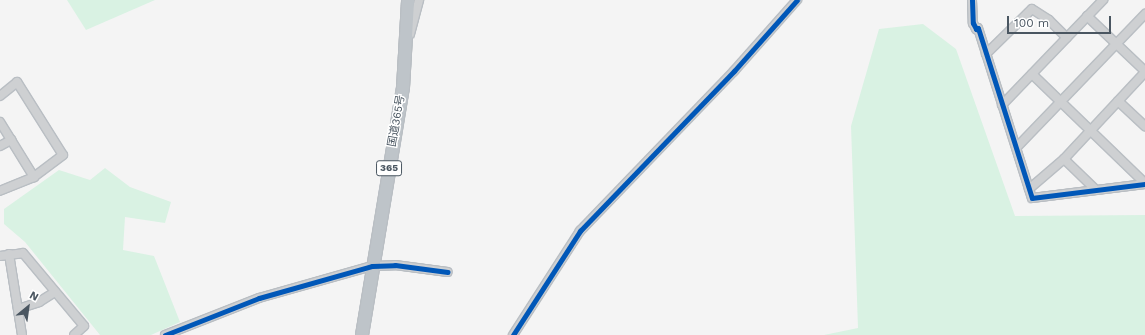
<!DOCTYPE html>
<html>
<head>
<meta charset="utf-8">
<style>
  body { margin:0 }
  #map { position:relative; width:1145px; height:335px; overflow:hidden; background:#f4f4f4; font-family:"Work Sans","Noto Sans JP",sans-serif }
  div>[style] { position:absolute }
  .green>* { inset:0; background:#d9f2e3 }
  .roads { filter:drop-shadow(1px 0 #b9bec3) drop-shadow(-1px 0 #b9bec3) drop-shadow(0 1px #b9bec3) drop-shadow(0 -1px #b9bec3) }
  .minor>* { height:8px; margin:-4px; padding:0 4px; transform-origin:4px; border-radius:4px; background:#ced0d2 }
  .highway>* { height:12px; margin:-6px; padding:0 6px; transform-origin:6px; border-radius:6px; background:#bec4c9 }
  .cycleway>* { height:5px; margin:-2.5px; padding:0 2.5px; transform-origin:2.5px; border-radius:2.5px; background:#0057b8 }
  span { translate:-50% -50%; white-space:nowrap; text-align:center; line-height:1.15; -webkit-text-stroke:3px #fff; paint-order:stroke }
  .shield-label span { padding:1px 3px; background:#fff; border:1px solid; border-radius:3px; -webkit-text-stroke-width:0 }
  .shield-label { font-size:10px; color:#4a5661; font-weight:700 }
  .street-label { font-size:11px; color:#4a5661 }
  .north { position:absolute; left:8px; top:287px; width:40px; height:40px; -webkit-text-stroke:3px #fff; paint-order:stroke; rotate:29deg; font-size:11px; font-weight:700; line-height:16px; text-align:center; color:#4a5661 }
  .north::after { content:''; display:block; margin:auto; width:14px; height:18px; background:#4a5661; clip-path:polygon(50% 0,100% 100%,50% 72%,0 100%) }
  .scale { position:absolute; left:1007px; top:16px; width:104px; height:18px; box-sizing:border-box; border:2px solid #4a5661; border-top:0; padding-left:5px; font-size:12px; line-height:14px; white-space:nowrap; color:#4a5661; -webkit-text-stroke:3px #fff; paint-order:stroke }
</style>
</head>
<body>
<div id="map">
  <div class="green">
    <div style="clip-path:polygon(67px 0,155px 0,86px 30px)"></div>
    <div style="clip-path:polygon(923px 24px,956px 49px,1015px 216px,1145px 215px,1145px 335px,824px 335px,858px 328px,851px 126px,879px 29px)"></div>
    <div style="clip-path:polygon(105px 168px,130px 187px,171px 202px,165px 223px,125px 217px,123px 250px,154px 256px,180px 322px,151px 335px,100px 335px,25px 242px,4px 224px,4px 209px,59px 170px,90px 180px)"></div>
  </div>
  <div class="roads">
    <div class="minor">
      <div style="left:972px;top:0;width:23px;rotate:88deg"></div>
      <div style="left:973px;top:23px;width:7px;rotate:63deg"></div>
      <div style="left:976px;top:29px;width:2px;rotate:-27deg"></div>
      <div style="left:978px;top:28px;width:178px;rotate:72.4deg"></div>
      <div style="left:1032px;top:198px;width:114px;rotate:-7.1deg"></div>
      <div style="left:1087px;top:16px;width:80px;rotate:43.5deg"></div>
      <div style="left:410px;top:34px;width:35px;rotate:-75deg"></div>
      <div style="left:986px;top:54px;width:64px;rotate:-44.4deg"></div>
      <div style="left:1032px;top:9px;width:20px;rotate:33deg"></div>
      <div style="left:1049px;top:20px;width:25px;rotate:45deg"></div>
      <div style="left:1032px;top:74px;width:157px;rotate:44deg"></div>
      <div style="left:0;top:96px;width:22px;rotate:-39deg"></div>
      <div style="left:17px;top:82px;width:86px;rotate:57.8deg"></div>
      <div style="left:63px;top:155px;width:36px;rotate:143deg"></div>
      <div style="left:34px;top:177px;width:37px;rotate:158deg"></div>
      <div style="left:1118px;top:101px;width:37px;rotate:43deg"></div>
      <div style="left:1002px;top:105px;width:146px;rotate:-46.1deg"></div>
      <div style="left:0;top:122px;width:65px;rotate:58.3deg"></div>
      <div style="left:0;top:146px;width:13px;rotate:-29deg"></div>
      <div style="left:1017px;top:147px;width:185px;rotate:-46.1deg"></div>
      <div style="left:1064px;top:159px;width:43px;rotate:44.1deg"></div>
      <div style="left:1029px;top:189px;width:46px;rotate:-40.6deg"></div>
      <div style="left:1064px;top:159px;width:119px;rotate:-47deg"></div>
      <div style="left:9px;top:254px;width:82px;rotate:80.9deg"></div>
      <div style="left:0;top:256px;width:23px;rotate:-7deg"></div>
      <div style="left:23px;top:253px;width:95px;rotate:50.1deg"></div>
      <div style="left:84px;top:326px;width:13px;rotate:138deg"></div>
      <div style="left:18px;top:309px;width:22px;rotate:-18deg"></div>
      <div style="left:39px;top:302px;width:19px;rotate:-32deg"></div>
      <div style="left:165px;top:335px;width:101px;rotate:-21.5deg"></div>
      <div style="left:259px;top:298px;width:117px;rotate:-15.8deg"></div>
      <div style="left:372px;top:266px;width:23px;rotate:-2deg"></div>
      <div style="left:395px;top:265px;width:53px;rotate:7.5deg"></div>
      <div style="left:513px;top:335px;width:124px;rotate:-57.2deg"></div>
      <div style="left:580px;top:231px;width:222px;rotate:-46.1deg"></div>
      <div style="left:734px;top:71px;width:95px;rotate:-48.4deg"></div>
    </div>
    <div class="highway">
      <div style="left:362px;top:335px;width:250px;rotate:-80.6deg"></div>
      <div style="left:403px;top:88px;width:88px;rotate:-86.7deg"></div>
    </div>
  </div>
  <div class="cycleway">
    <div style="left:972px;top:0;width:23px;rotate:88deg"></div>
    <div style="left:973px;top:23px;width:7px;rotate:63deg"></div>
    <div style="left:976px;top:29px;width:2px;rotate:-27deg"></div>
    <div style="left:978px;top:28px;width:178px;rotate:72.4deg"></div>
    <div style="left:1032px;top:198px;width:114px;rotate:-7.1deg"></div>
    <div style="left:165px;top:335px;width:101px;rotate:-21.5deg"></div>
    <div style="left:259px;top:298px;width:117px;rotate:-15.8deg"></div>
    <div style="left:372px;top:266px;width:23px;rotate:-2deg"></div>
    <div style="left:395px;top:265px;width:53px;rotate:7.5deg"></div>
    <div style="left:513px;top:335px;width:124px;rotate:-57.2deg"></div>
    <div style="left:580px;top:231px;width:222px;rotate:-46.1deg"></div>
    <div style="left:734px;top:71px;width:95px;rotate:-48.4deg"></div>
  </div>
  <div class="shield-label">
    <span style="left:389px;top:168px">365</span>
  </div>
  <div class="street-label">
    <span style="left:397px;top:121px;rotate:-80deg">国道365号</span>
  </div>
  <div class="north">N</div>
  <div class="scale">100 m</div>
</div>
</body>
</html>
